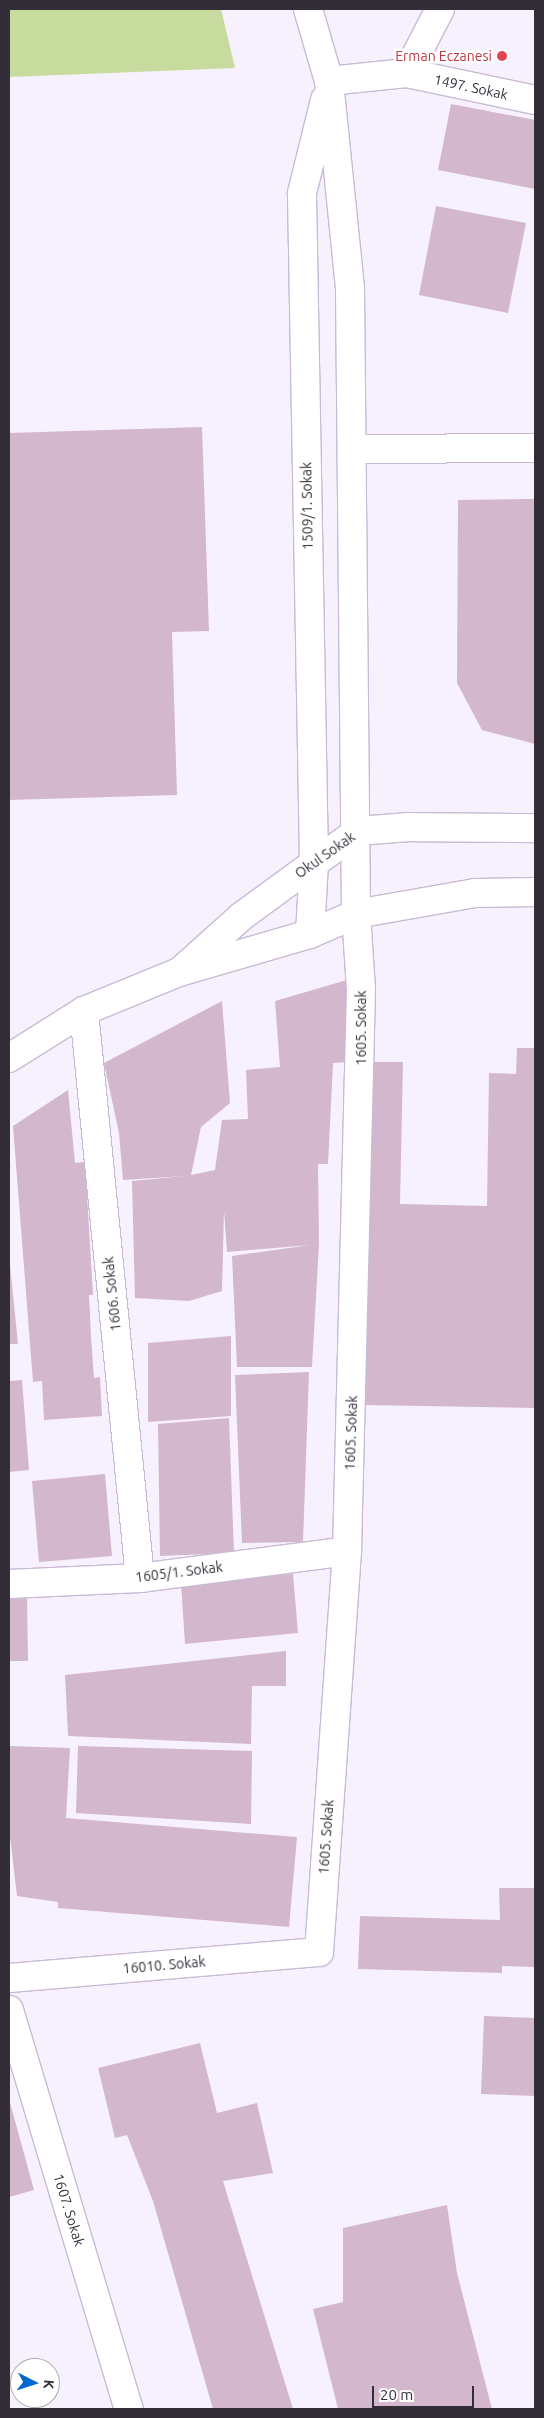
<!DOCTYPE html>
<html>
<head>
<meta charset="utf-8">
<style>
  body { margin:0 }
  #map { position:relative; width:544px; height:2418px; overflow:hidden; background:#f7f1fd; font-family:Ubuntu,sans-serif }
  div>[style] { position:absolute }
  .green>* { inset:0; background:#c7db9e }
  .building>* { inset:0; background:#d3b7cc }
  .roads { filter:drop-shadow(1px 0 #c8bad6) drop-shadow(-1px 0 #c8bad6) drop-shadow(0 1px #c8bad6) drop-shadow(0 -1px #c8bad6) }
  .minor>* { height:28px; margin:-14px; padding:0 14px; transform-origin:14px; border-radius:14px; background:#fff }
  .major>* { height:28px; margin:-14px; padding:0 14px; transform-origin:14px; border-radius:14px; background:#fff }
  .dots>* { width:14px; height:14px; translate:-50% -50%; box-sizing:border-box; border:2px solid #fff; border-radius:50% }
  span { translate:-50% -50%; white-space:nowrap; text-align:center; line-height:1.15; -webkit-text-stroke:5px #fff; paint-order:stroke }
  .health-label { font-size:14px; color:#be3a42 }
  .right { translate:-100% -50%; text-align:right }
  .street-label { font-size:14px; color:#332d38 }
  .frame { position:absolute; inset:0; border:10px solid #332d38; pointer-events:none }
  .north { position:absolute; left:10px; top:2358px; width:50px; height:50px; box-sizing:border-box; background:#fff; border:1px solid #adabaf; border-radius:50%; rotate:95deg; font-size:14px; font-weight:700; line-height:20px; text-align:center; color:#332d38 }
  .north::after { content:''; display:block; margin:auto; width:18px; height:22px; background:#0068d0; clip-path:polygon(50% 0,100% 100%,50% 72%,0 100%) }
  .scale { position:absolute; left:372px; top:2386px; width:102px; height:22px; box-sizing:border-box; border:2px solid #332d38; border-top:0; padding-left:6px; font-size:15px; line-height:18px; white-space:nowrap; color:#332d38; -webkit-text-stroke:4px #fff; paint-order:stroke }
</style>
</head>
<body>
<div id="map">
  <div class="green">
    <div style="clip-path:polygon(9px 9px,221px 9px,235px 68px,9px 77px)"></div>
  </div>
  <div class="building">
    <div style="clip-path:polygon(451px 104px,535px 120px,535px 189px,438px 170px)"></div>
    <div style="clip-path:polygon(436px 206px,526px 223px,508px 313px,419px 295px)"></div>
    <div style="clip-path:polygon(202px 427px,209px 631px,172px 632px,177px 795px,9px 800px,9px 433px)"></div>
    <div style="clip-path:polygon(535px 499px,535px 744px,482px 730px,457px 683px,458px 500px)"></div>
    <div style="clip-path:polygon(347px 980px,349px 1062px,333px 1063px,328px 1164px,318px 1164px,319px 1244px,312px 1367px,237px 1367px,232px 1256px,310px 1245px,227px 1252px,224px 1211px,222px 1291px,189px 1301px,135px 1298px,132px 1181px,185px 1176px,123px 1180px,119px 1133px,104px 1063px,222px 1001px,230px 1103px,201px 1127px,191px 1175px,215px 1170px,222px 1120px,248px 1119px,246px 1070px,280px 1067px,275px 1001px)"></div>
    <div style="clip-path:polygon(517px 1048px,535px 1048px,535px 1408px,365px 1405px,372px 1062px,403px 1062px,400px 1204px,487px 1206px,489px 1073px,516px 1074px)"></div>
    <div style="clip-path:polygon(68px 1090px,75px 1163px,85px 1162px,93px 1295px,89px 1295px,91px 1337px,94px 1378px,100px 1377px,102px 1416px,44px 1420px,42px 1381px,33px 1382px,13px 1126px)"></div>
    <div style="clip-path:polygon(9px 1255px,18px 1344px,9px 1344px)"></div>
    <div style="clip-path:polygon(231px 1336px,231px 1416px,148px 1422px,148px 1343px)"></div>
    <div style="clip-path:polygon(309px 1372px,303px 1542px,242px 1543px,235px 1375px)"></div>
    <div style="clip-path:polygon(22px 1380px,29px 1470px,9px 1472px,9px 1381px)"></div>
    <div style="clip-path:polygon(229px 1418px,234px 1553px,160px 1556px,158px 1424px)"></div>
    <div style="clip-path:polygon(105px 1474px,112px 1556px,39px 1562px,32px 1481px)"></div>
    <div style="clip-path:polygon(293px 1574px,298px 1633px,185px 1644px,181px 1583px)"></div>
    <div style="clip-path:polygon(9px 1596px,27px 1596px,28px 1661px,9px 1661px)"></div>
    <div style="clip-path:polygon(286px 1651px,286px 1686px,252px 1686px,251px 1744px,68px 1736px,65px 1675px)"></div>
    <div style="clip-path:polygon(9px 1746px,70px 1748px,66px 1818px,297px 1837px,289px 1927px,58px 1908px,58px 1902px,17px 1896px,9px 1828px)"></div>
    <div style="clip-path:polygon(78px 1746px,252px 1751px,251px 1824px,76px 1813px)"></div>
    <div style="clip-path:polygon(499px 1888px,535px 1888px,535px 1967px,502px 1966px,502px 1973px,358px 1969px,360px 1916px,500px 1920px)"></div>
    <div style="clip-path:polygon(484px 2016px,535px 2018px,535px 2096px,481px 2094px)"></div>
    <div style="clip-path:polygon(200px 2043px,217px 2113px,257px 2103px,273px 2173px,223px 2181px,293px 2409px,213px 2409px,153px 2201px,127px 2135px,115px 2138px,98px 2068px)"></div>
    <div style="clip-path:polygon(9px 2099px,34px 2190px,9px 2197px)"></div>
    <div style="clip-path:polygon(447px 2205px,457px 2273px,492px 2409px,338px 2409px,313px 2309px,343px 2302px,343px 2228px)"></div>
  </div>
  <div class="roads">
    <div class="minor">
      <div style="left:407px;top:73px;width:72px;rotate:-62.7deg"></div>
      <div style="left:329px;top:81px;width:78px;rotate:-5.9deg"></div>
      <div style="left:407px;top:73px;width:131px;rotate:11.9deg"></div>
      <div style="left:352px;top:449px;width:183px;rotate:-0.3deg"></div>
      <div style="left:310px;top:934px;width:72px;rotate:-86.8deg"></div>
      <div style="left:314px;top:862px;width:669px;rotate:-91.03deg"></div>
      <div style="left:302px;top:193px;width:96px;rotate:-76.1deg"></div>
      <div style="left:84px;top:1011px;width:570px;rotate:84.36deg"></div>
      <div style="left:9px;top:1584px;width:131px;rotate:-2.6deg"></div>
      <div style="left:140px;top:1578px;width:209px;rotate:-7.4deg"></div>
      <div style="left:9px;top:1978px;width:311px;rotate:-4.8deg"></div>
      <div style="left:319px;top:1952px;width:402px;rotate:-86deg"></div>
      <div style="left:347px;top:1551px;width:562px;rotate:-88.57deg"></div>
      <div style="left:361px;top:989px;width:75px;rotate:-93.8deg"></div>
      <div style="left:356px;top:914px;width:626px;rotate:-90.55deg"></div>
      <div style="left:350px;top:288px;width:208px;rotate:-95.8deg"></div>
      <div style="left:329px;top:81px;width:75px;rotate:-106.3deg"></div>
      <div style="left:9px;top:2010px;width:417px;rotate:73.3deg"></div>
    </div>
    <div class="major">
      <div style="left:184px;top:968px;width:78px;rotate:-41.9deg"></div>
      <div style="left:242px;top:916px;width:144px;rotate:-36.2deg"></div>
      <div style="left:358px;top:831px;width:51px;rotate:-4.5deg"></div>
      <div style="left:409px;top:827px;width:126px;rotate:0.5deg"></div>
      <div style="left:9px;top:1058px;width:89px;rotate:-32.1deg"></div>
      <div style="left:84px;top:1011px;width:103px;rotate:-22.3deg"></div>
      <div style="left:179px;top:972px;width:136px;rotate:-16.2deg"></div>
      <div style="left:310px;top:934px;width:50px;rotate:-23.5deg"></div>
      <div style="left:356px;top:914px;width:121px;rotate:-10deg"></div>
      <div style="left:475px;top:893px;width:60px;rotate:-1deg"></div>
    </div>
  </div>
  <div class="dots">
    <div style="left:502px;top:56px;background:#e0444e"></div>
  </div>
  <div class="health-label">
    <span class="right" style="left:492px;top:56px">Erman Eczanesi</span>
  </div>
  <div class="street-label">
    <span style="left:471px;top:87px;rotate:12deg">1497. Sokak</span>
    <span style="left:307px;top:506px;rotate:-91deg">1509/1. Sokak</span>
    <span style="left:325px;top:855px;rotate:-35deg">Okul Sokak</span>
    <span style="left:361px;top:1028px;rotate:-90deg">1605. Sokak</span>
    <span style="left:112px;top:1294px;rotate:-96deg">1606. Sokak</span>
    <span style="left:351px;top:1433px;rotate:-88deg">1605. Sokak</span>
    <span style="left:179px;top:1572px;rotate:-7deg">1605/1. Sokak</span>
    <span style="left:326px;top:1837px;rotate:-86deg">1605. Sokak</span>
    <span style="left:164px;top:1965px;rotate:-5deg">16010. Sokak</span>
    <span style="left:69px;top:2210px;rotate:73deg">1607. Sokak</span>
  </div>
  <div class="frame"></div>
  <div class="north">K</div>
  <div class="scale">20 m</div>
</div>
</body>
</html>
